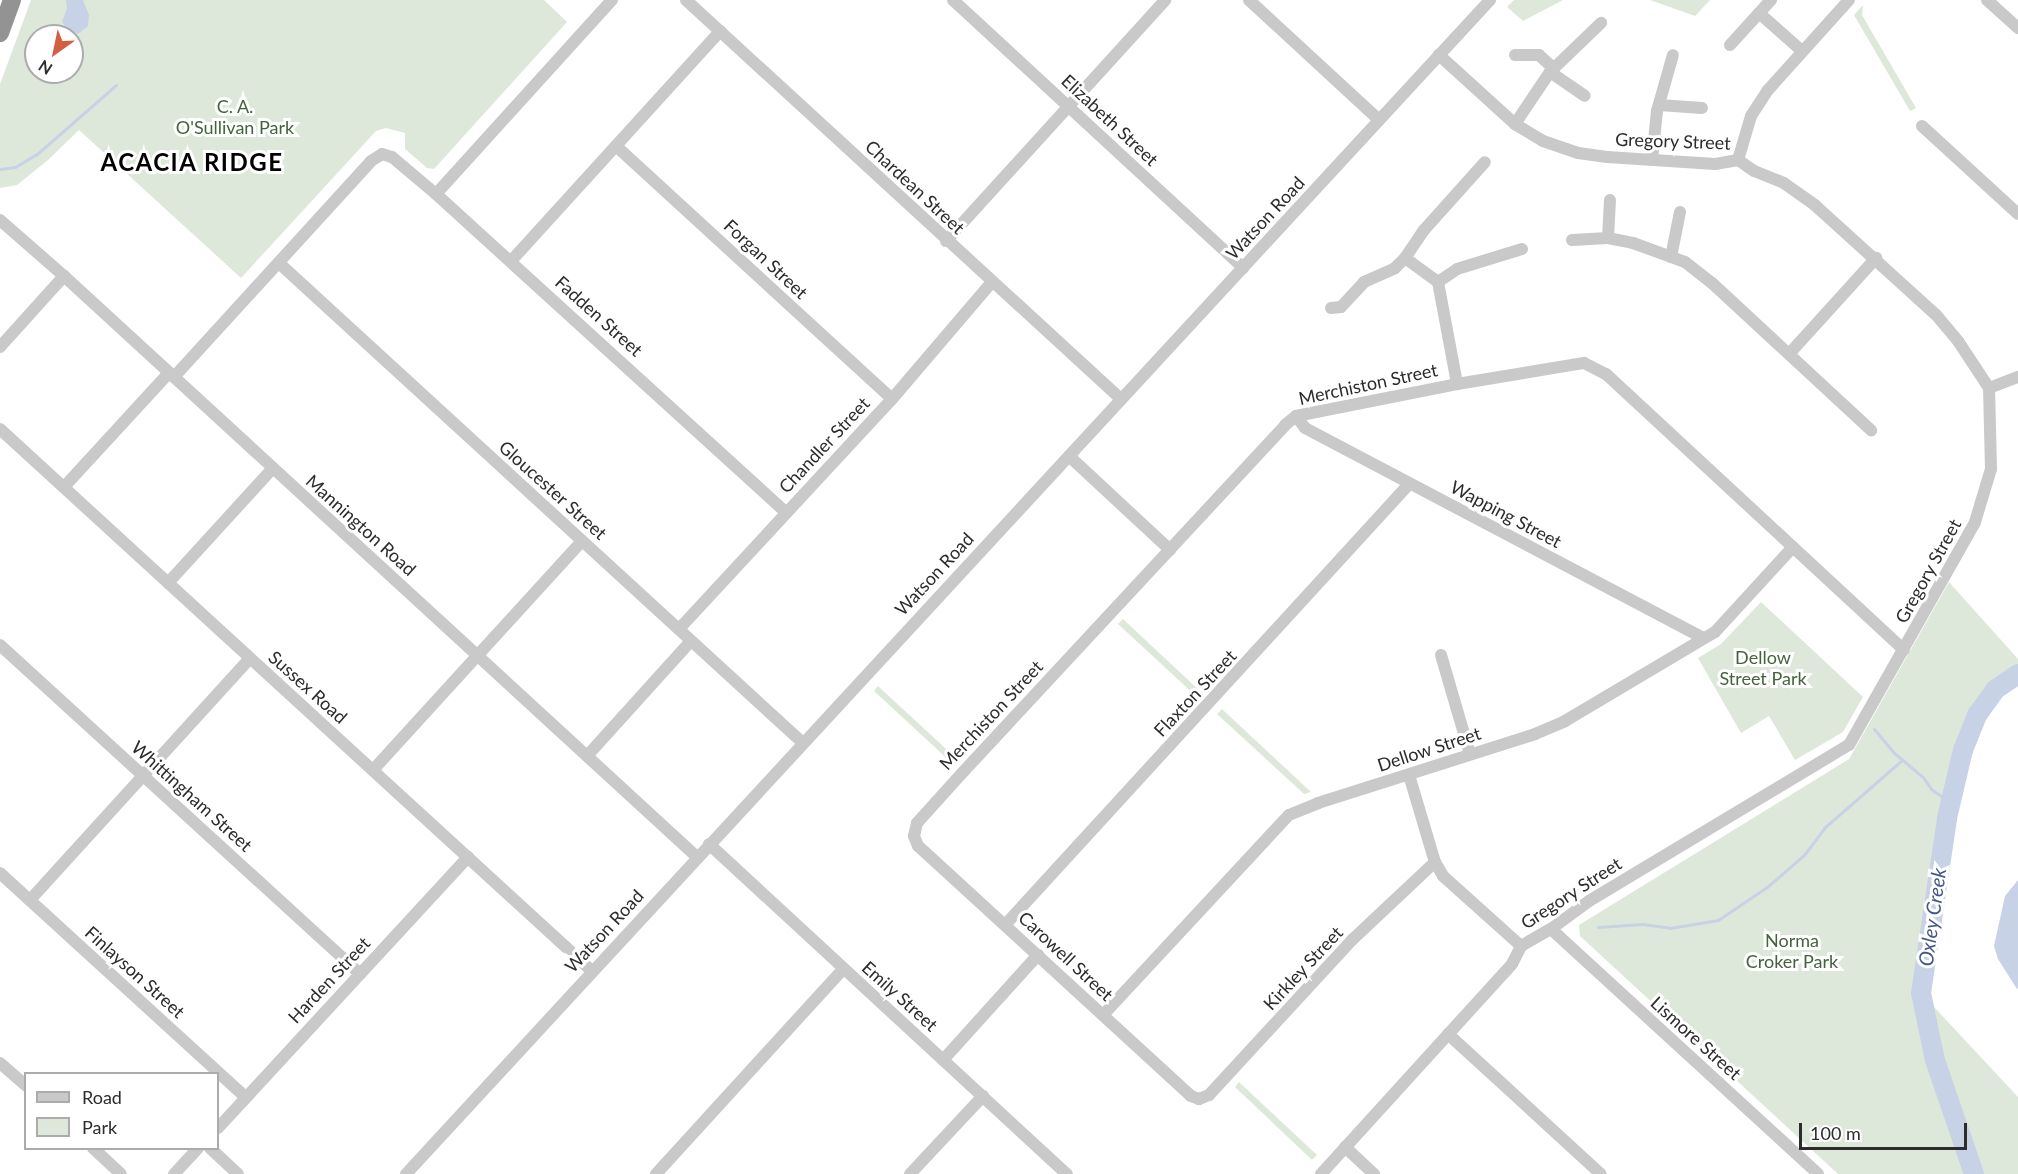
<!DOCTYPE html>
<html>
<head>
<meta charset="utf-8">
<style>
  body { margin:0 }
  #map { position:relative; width:2018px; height:1174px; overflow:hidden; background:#fff; font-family:Lato,sans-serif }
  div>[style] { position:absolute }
  .green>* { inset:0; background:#dee8da }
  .water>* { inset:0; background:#c8d2e6 }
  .stream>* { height:3px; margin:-1.5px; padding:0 1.5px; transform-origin:1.5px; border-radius:1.5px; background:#c8d2e6 }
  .river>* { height:20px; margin:-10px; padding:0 10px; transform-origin:10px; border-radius:10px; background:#c8d2e6 }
  .minor>* { height:12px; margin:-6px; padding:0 6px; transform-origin:6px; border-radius:6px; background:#c9c9c9 }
  .highway>* { height:18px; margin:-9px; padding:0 9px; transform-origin:9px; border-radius:9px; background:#939393 }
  span { translate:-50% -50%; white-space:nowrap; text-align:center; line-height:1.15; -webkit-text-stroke:6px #fff; paint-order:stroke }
  .park-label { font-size:18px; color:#45623e }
  .street-label { font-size:18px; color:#2c2c2c }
  .water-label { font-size:20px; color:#435884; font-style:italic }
  .district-label { font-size:24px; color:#000; font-weight:700; letter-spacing:1.5px }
  .legend { position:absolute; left:24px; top:1072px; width:195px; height:78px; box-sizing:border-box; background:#fff; border:2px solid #ababab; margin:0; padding:8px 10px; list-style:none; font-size:18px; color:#2c2c2c }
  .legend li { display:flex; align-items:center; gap:12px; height:30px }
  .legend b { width:30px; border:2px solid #ababab }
  .north { position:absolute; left:24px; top:24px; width:60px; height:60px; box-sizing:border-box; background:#fff; border:2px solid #ababab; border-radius:50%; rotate:213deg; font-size:16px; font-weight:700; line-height:24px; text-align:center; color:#2c2c2c }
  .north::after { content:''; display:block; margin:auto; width:21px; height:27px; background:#d15f40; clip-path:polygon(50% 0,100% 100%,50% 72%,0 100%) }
  .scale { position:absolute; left:1799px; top:1123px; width:168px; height:27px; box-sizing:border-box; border:3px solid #2c2c2c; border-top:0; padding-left:8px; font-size:18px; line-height:21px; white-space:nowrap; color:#2c2c2c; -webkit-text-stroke:4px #fff; paint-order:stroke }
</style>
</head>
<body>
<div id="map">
  <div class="green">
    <div style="clip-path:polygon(evenodd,31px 0,544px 0,567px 22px,434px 169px,427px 168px,405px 149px,405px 133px,386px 128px,376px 131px,241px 278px,79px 130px,48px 160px,17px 185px,0 188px,0 84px,31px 0,36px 36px,72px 36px,72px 72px,36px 72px,36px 36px)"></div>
    <div style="clip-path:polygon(1514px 0,1563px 0,1523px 21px,1507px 7px)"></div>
    <div style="clip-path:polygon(1650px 0,1710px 0,1695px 16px)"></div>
    <div style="clip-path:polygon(1863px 5px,1862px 15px,1916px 108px,1910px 111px,1854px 15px)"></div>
    <div style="clip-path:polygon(1949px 582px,2018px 659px,2018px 674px,1997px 689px,1977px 715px,1963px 750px,1947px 818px,1921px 993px,2018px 1097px,2018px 1174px,1838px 1174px,1580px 936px,1579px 925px,1849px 759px)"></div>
    <div style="clip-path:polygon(1761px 602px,1863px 697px,1843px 732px,1795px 760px,1769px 716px,1741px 733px,1698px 658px,1721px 644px)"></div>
    <div style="clip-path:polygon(1123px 619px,1201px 692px,1197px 697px,1118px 624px)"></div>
    <div style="clip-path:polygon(878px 686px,957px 759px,953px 764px,874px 691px)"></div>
    <div style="clip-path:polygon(1222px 709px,1311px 792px,1304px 794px,1217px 714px)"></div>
    <div style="clip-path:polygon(1239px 1082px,1317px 1155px,1312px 1160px,1235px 1087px)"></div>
  </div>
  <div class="water">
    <div style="clip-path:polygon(66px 0,83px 0,89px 15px,88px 26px,78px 34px,69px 31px,62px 22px,67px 8px)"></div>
    <div style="clip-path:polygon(2018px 880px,2018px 988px,2017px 989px,1998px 959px,1994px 946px,2005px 896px)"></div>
  </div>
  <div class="stream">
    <div style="left:0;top:169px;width:15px;rotate:-8deg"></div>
    <div style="left:15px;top:167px;width:26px;rotate:-31deg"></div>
    <div style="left:37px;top:154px;width:105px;rotate:-41.1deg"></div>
    <div style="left:1874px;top:729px;width:30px;rotate:50deg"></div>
    <div style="left:1893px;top:752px;width:39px;rotate:40deg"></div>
    <div style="left:1923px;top:777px;width:14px;rotate:56deg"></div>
    <div style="left:1931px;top:789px;width:24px;rotate:35deg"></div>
    <div style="left:1598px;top:927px;width:45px;rotate:-3.8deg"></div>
    <div style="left:1643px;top:924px;width:27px;rotate:8deg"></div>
    <div style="left:1670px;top:928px;width:49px;rotate:-9.5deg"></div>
    <div style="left:1718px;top:920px;width:59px;rotate:-34deg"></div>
    <div style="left:1767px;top:887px;width:49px;rotate:-40.9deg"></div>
    <div style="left:1804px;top:855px;width:34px;rotate:-53deg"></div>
    <div style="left:1824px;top:828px;width:103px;rotate:-41.1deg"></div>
  </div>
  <div class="river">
    <div style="left:1974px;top:1174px;width:120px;rotate:-108.9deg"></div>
    <div style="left:1935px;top:1060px;width:68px;rotate:-101.8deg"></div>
    <div style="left:1921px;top:993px;width:177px;rotate:-81.5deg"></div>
    <div style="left:1947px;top:818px;width:70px;rotate:-76.8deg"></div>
    <div style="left:1963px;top:750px;width:38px;rotate:-68deg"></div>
    <div style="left:1977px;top:715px;width:32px;rotate:-54deg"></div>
    <div style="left:1996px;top:689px;width:27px;rotate:-34deg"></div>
  </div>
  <div class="minor">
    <div style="left:686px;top:0;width:590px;rotate:42.53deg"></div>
    <div style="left:953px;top:0;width:395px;rotate:42.7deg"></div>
    <div style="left:1249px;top:0;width:177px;rotate:42.7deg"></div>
    <div style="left:1987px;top:0;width:42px;rotate:42.1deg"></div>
    <div style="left:1759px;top:13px;width:57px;rotate:41.5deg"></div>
    <div style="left:1730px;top:45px;width:61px;rotate:-47.7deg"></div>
    <div style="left:1515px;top:55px;width:24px"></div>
    <div style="left:1539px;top:55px;width:19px;rotate:43deg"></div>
    <div style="left:1550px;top:72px;width:42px;rotate:34.4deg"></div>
    <div style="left:1659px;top:105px;width:43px;rotate:4deg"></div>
    <div style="left:1515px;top:124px;width:63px;rotate:-56.1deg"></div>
    <div style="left:1550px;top:72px;width:71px;rotate:-43.9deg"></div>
    <div style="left:1922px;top:126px;width:130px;rotate:42.5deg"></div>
    <div style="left:616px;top:146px;width:374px;rotate:42.5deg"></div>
    <div style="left:1652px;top:160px;width:49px;rotate:-84.2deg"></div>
    <div style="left:1657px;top:111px;width:58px;rotate:-74.1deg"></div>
    <div style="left:1738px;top:160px;width:46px;rotate:-73.5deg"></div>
    <div style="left:1751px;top:116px;width:31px;rotate:-57deg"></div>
    <div style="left:1768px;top:90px;width:121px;rotate:-48deg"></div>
    <div style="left:436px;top:194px;width:262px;rotate:-47.8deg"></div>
    <div style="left:0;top:220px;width:85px;rotate:41.2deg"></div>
    <div style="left:64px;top:276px;width:859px;rotate:42.55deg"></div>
    <div style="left:1608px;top:238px;width:38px;rotate:-87deg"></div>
    <div style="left:1572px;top:240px;width:36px;rotate:-3deg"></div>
    <div style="left:1608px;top:238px;width:25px;rotate:11deg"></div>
    <div style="left:1633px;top:243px;width:55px;rotate:20.1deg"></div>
    <div style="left:1685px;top:262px;width:34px;rotate:38deg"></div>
    <div style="left:1712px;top:283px;width:217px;rotate:42.8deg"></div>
    <div style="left:946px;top:241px;width:326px;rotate:-47.7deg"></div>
    <div style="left:1671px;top:257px;width:46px;rotate:-78.7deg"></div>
    <div style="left:1405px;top:258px;width:34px;rotate:-56deg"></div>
    <div style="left:1424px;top:230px;width:91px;rotate:-48.1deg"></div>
    <div style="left:511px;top:261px;width:311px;rotate:-47.7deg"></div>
    <div style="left:280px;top:264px;width:709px;rotate:42.49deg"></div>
    <div style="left:1438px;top:282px;width:104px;rotate:79.4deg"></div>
    <div style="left:1438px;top:282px;width:23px;rotate:-34deg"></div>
    <div style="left:1457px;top:269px;width:68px;rotate:-17.1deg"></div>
    <div style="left:1331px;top:308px;width:10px;rotate:-6deg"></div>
    <div style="left:1341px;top:307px;width:34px;rotate:-47deg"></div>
    <div style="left:1364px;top:282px;width:34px;rotate:-24deg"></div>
    <div style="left:1395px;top:268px;width:14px;rotate:-45deg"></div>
    <div style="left:1405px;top:258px;width:41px;rotate:36deg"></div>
    <div style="left:0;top:347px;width:96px;rotate:-48deg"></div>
    <div style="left:1789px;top:354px;width:130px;rotate:-47.8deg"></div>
    <div style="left:174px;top:377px;width:292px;rotate:-47.6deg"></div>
    <div style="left:371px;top:161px;width:13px;rotate:-32deg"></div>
    <div style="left:382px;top:154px;width:10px;rotate:17deg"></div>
    <div style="left:392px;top:157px;width:57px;rotate:40.1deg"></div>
    <div style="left:436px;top:194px;width:473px;rotate:42.3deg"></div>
    <div style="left:1989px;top:388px;width:31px;rotate:-21deg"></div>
    <div style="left:1296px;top:416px;width:15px;rotate:53deg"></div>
    <div style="left:1305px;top:428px;width:450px;rotate:27.8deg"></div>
    <div style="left:0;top:429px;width:803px;rotate:42.48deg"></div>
    <div style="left:1069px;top:456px;width:138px;rotate:42.9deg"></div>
    <div style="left:64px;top:487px;width:155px;rotate:-47.4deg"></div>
    <div style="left:168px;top:583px;width:154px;rotate:-47.6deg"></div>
    <div style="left:679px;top:629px;width:313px;rotate:-47.2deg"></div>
    <div style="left:892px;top:399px;width:154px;rotate:-49.5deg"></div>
    <div style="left:0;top:645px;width:488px;rotate:42.4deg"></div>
    <div style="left:1441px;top:655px;width:103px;rotate:73.7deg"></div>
    <div style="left:587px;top:756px;width:155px;rotate:-47.9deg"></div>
    <div style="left:373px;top:770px;width:310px;rotate:-47.6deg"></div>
    <div style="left:1409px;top:775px;width:91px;rotate:73.4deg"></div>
    <div style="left:1435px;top:862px;width:16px;rotate:60deg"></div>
    <div style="left:1443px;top:876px;width:105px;rotate:41.9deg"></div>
    <div style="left:709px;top:844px;width:487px;rotate:42.7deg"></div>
    <div style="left:1435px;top:862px;width:114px;rotate:136.8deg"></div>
    <div style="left:1352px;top:940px;width:211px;rotate:132.7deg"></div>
    <div style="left:1209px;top:1095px;width:11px;rotate:158deg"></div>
    <div style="left:1199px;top:1099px;width:9px;rotate:-159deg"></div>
    <div style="left:1191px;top:1096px;width:370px;rotate:-137.5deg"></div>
    <div style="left:918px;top:846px;width:11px;rotate:-112deg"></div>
    <div style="left:914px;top:836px;width:13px;rotate:-77deg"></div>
    <div style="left:917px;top:823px;width:70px;rotate:-47.9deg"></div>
    <div style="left:964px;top:771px;width:472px;rotate:-47.1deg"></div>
    <div style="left:1285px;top:425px;width:14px;rotate:-39deg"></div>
    <div style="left:1296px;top:416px;width:164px;rotate:-11.2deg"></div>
    <div style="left:1457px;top:384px;width:129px;rotate:-9.4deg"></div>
    <div style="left:1584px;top:363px;width:25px;rotate:27deg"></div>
    <div style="left:1606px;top:374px;width:406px;rotate:42.8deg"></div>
    <div style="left:0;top:873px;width:333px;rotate:42.4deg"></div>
    <div style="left:30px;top:900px;width:327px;rotate:-47.7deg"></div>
    <div style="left:1005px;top:925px;width:599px;rotate:-47.5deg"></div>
    <div style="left:1551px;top:929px;width:362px;rotate:42.5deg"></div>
    <div style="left:1103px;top:1015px;width:273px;rotate:-47.1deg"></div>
    <div style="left:1289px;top:815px;width:31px;rotate:-22deg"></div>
    <div style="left:1318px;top:803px;width:228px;rotate:-17.6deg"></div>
    <div style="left:1535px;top:734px;width:33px;rotate:-23deg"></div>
    <div style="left:1565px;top:721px;width:174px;rotate:-30.7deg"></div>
    <div style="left:1715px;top:632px;width:114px;rotate:-47.5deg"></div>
    <div style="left:1448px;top:1034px;width:207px;rotate:42.5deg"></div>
    <div style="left:943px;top:1060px;width:142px;rotate:-47.9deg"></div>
    <div style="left:0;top:1063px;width:35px;rotate:41deg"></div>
    <div style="left:218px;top:1128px;width:369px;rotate:-47.3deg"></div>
    <div style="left:1345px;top:1147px;width:40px;rotate:43deg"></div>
    <div style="left:93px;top:1148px;width:38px;rotate:43deg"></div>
    <div style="left:210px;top:1148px;width:38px;rotate:43deg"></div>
    <div style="left:174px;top:1174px;width:35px;rotate:-47deg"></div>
    <div style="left:406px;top:1174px;width:1598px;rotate:-47.28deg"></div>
    <div style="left:656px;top:1174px;width:277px;rotate:-47.6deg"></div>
    <div style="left:910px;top:1174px;width:107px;rotate:-46.9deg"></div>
    <div style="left:1321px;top:1174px;width:284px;rotate:-47.7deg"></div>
    <div style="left:1512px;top:964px;width:20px;rotate:-63deg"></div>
    <div style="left:1521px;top:946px;width:34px;rotate:-30deg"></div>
    <div style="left:1551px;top:929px;width:47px;rotate:-36.4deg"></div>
    <div style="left:1589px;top:901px;width:303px;rotate:-31deg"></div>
    <div style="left:1849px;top:745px;width:256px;rotate:-60.5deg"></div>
    <div style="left:1975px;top:522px;width:55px;rotate:-73.2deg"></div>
    <div style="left:1991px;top:469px;width:81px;rotate:-91.4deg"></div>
    <div style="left:1989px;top:388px;width:56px;rotate:-123.4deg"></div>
    <div style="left:1958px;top:341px;width:35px;rotate:-130deg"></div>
    <div style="left:1935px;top:314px;width:162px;rotate:-137.8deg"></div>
    <div style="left:1815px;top:205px;width:38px;rotate:-145deg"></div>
    <div style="left:1784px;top:183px;width:32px;rotate:-158deg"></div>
    <div style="left:1754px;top:171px;width:19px;rotate:-145deg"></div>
    <div style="left:1738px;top:160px;width:23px;rotate:170deg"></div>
    <div style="left:1715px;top:164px;width:108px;rotate:-176.3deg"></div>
    <div style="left:1607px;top:157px;width:29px;rotate:-172deg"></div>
    <div style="left:1578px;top:153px;width:37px;rotate:-161deg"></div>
    <div style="left:1543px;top:141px;width:33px;rotate:-149deg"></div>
    <div style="left:1515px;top:124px;width:103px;rotate:-137.8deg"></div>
  </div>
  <div class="highway">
    <div style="left:0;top:33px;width:35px;rotate:-70deg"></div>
  </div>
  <div class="park-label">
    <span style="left:235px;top:117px">C. A.<br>O'Sullivan Park</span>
    <span style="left:1763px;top:668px">Dellow<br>Street Park</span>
    <span style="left:1792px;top:951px">Norma<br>Croker Park</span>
  </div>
  <div class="street-label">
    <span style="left:1110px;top:120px;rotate:43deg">Elizabeth Street</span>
    <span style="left:1673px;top:141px;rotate:2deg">Gregory Street</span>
    <span style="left:915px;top:187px;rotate:43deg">Chardean Street</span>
    <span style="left:1265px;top:218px;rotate:-47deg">Watson Road</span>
    <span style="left:766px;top:259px;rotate:43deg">Forgan Street</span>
    <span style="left:599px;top:316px;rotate:42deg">Fadden Street</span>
    <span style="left:1368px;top:384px;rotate:-12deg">Merchiston Street</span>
    <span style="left:824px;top:445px;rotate:-47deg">Chandler Street</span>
    <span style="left:553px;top:490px;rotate:42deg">Gloucester Street</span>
    <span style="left:1506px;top:514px;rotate:28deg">Wapping Street</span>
    <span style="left:361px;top:525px;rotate:42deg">Mannington Road</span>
    <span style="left:1928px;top:571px;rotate:-61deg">Gregory Street</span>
    <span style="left:934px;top:574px;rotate:-47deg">Watson Road</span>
    <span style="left:308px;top:687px;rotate:42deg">Sussex Road</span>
    <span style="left:1195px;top:693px;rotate:-47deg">Flaxton Street</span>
    <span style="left:991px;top:715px;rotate:-47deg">Merchiston Street</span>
    <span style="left:1429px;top:749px;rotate:-18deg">Dellow Street</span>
    <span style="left:192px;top:796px;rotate:42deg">Whittingham Street</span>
    <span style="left:1571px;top:893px;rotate:-33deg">Gregory Street</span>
    <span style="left:604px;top:931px;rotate:-47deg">Watson Road</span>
    <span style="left:1066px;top:956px;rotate:43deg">Carowell Street</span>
    <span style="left:1303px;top:968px;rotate:-47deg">Kirkley Street</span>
    <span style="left:135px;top:972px;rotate:42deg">Finlayson Street</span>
    <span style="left:329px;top:980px;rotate:-47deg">Harden Street</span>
    <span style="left:900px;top:996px;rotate:42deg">Emily Street</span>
    <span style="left:1696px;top:1038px;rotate:42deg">Lismore Street</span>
  </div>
  <div class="water-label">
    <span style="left:1932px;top:917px;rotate:-82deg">Oxley Creek</span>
  </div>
  <div class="district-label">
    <span style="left:192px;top:162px">ACACIA RIDGE</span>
  </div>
  <ul class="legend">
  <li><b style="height:8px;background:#c9c9c9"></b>Road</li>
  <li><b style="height:16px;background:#dee8da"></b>Park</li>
  </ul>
  <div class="north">N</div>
  <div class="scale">100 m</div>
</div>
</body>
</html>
